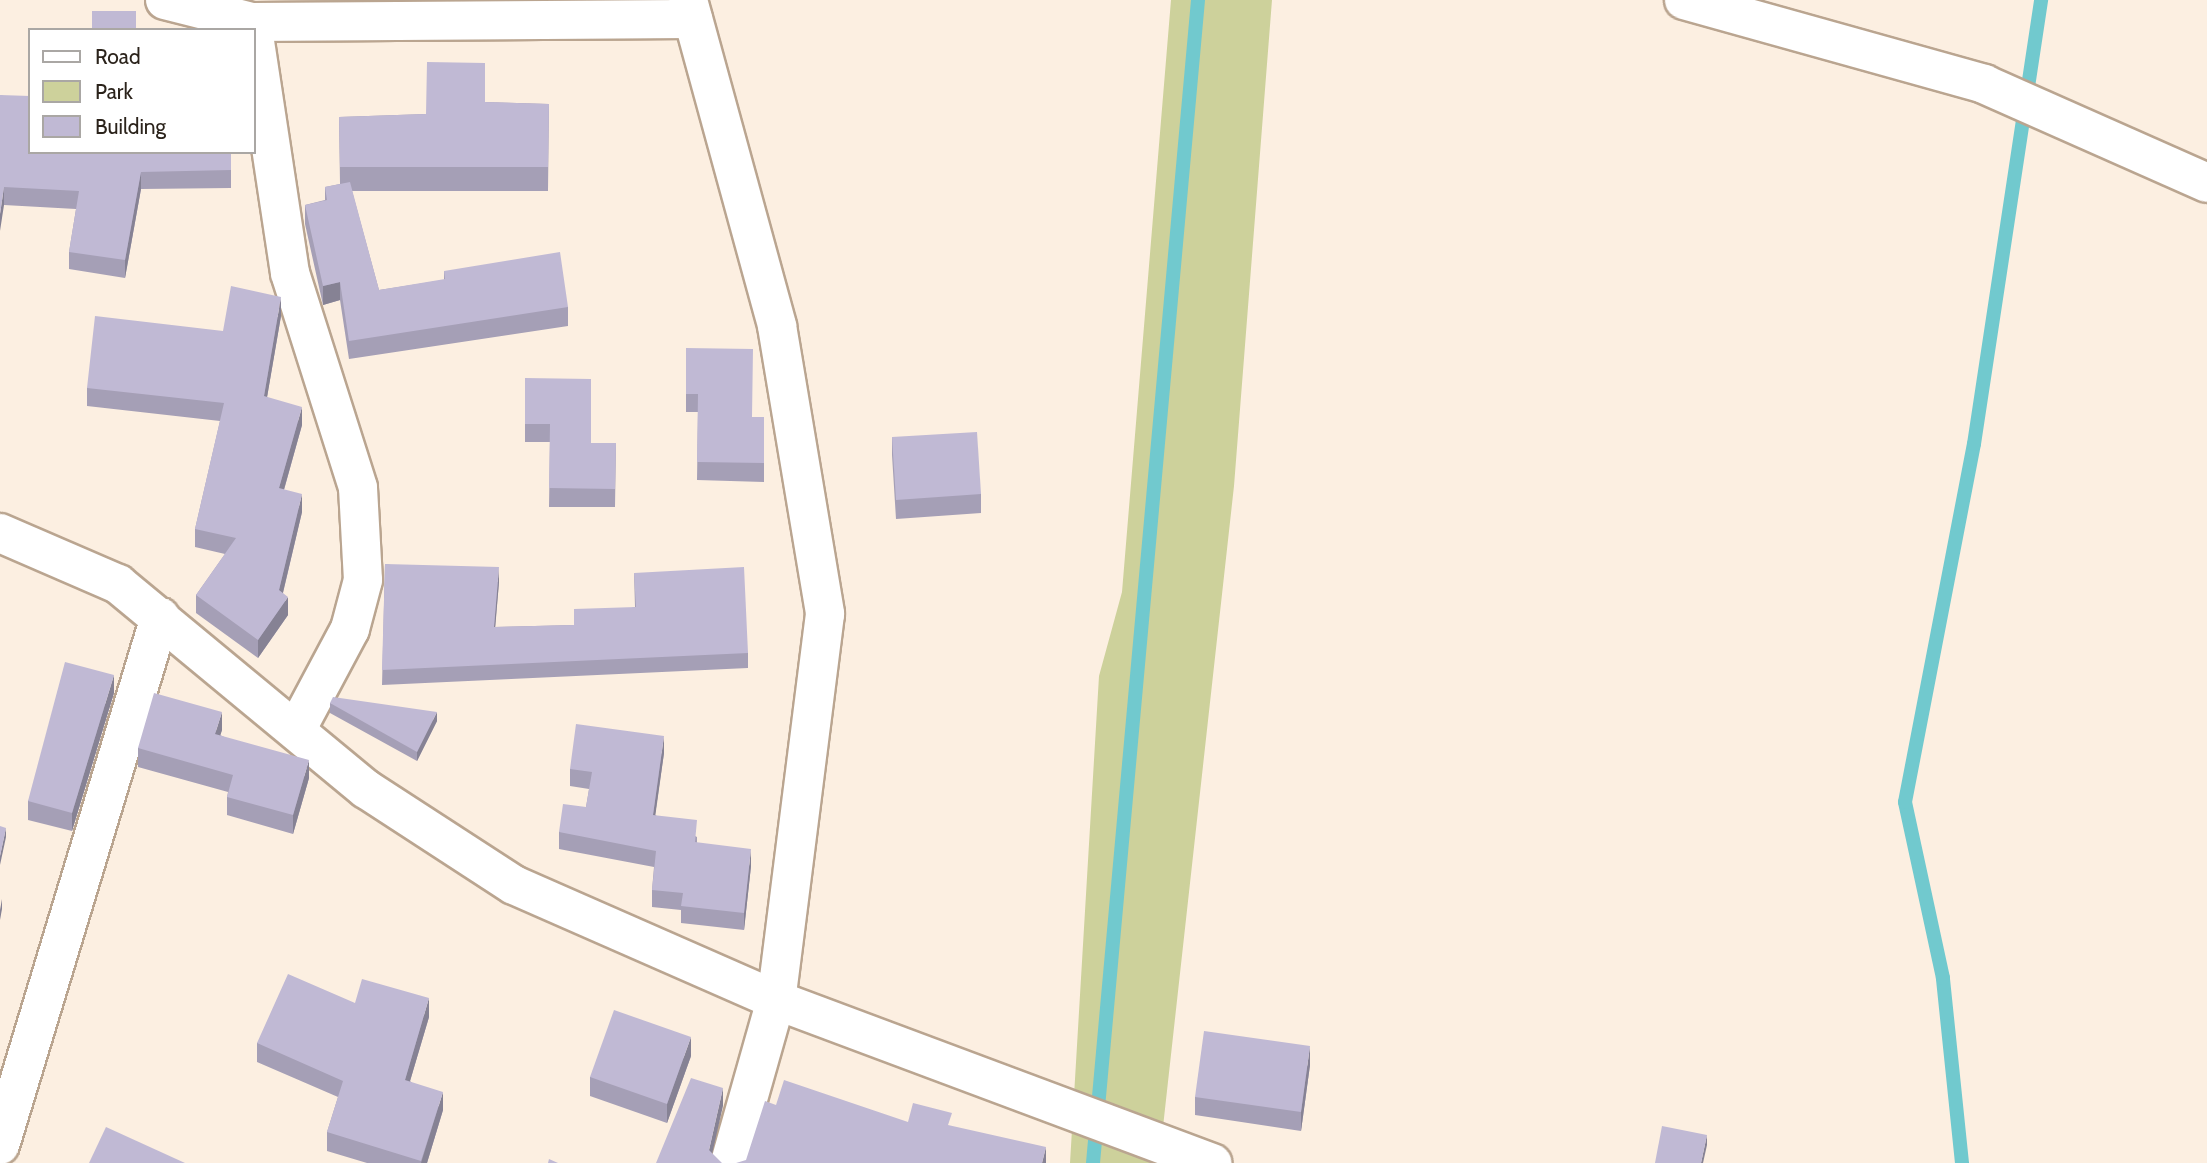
<!DOCTYPE html>
<html>
<head>
<meta charset="utf-8">
<style>
  body { margin:0 }
  #map { position:relative; width:2207px; height:1163px; overflow:hidden; background:#fcefe1; font-family:Cabin,sans-serif }
  div>[style] { position:absolute }
  .green>* { inset:0; background:#cdd19b }
  .stream>* { height:14px; margin:-7px; padding:0 7px; transform-origin:7px; border-radius:7px; background:#71c9ce }
  .roads { filter:drop-shadow(2px 0 #baa590) drop-shadow(-2px 0 #baa590) drop-shadow(0 2px #baa590) drop-shadow(0 -2px #baa590) }
  .minor>* { height:38px; margin:-19px; padding:0 19px; transform-origin:19px; border-radius:19px; background:#fff }
  .wall>* { inset:0; background:#a59fb6 }
  .shaded-wall>* { inset:0; background:#868294 }
  .building>* { inset:0; background:#c0b9d4 }
  span { translate:-50% -50%; white-space:nowrap; text-align:center; line-height:1.15; -webkit-text-stroke:7px #fff; paint-order:stroke }
  .legend { position:absolute; left:28px; top:28px; width:228px; height:126px; box-sizing:border-box; background:#fff; border:2px solid #aaa7a4; margin:0; padding:9px 12px; list-style:none; font-size:21px; color:#2b231b }
  .legend li { display:flex; align-items:center; gap:14px; height:35px }
  .legend b { width:35px; border:2px solid #aaa7a4 }
</style>
</head>
<body>
<div id="map">
  <div class="green">
    <div style="clip-path:polygon(1171px 0,1272px 0,1234px 486px,1159px 1163px,1070px 1163px,1099px 676px,1122px 592px)"></div>
  </div>
  <div class="stream">
    <div style="left:1093px;top:1163px;width:1168px;rotate:-84.84deg"></div>
    <div style="left:1962px;top:1163px;width:186px;rotate:-95.9deg"></div>
    <div style="left:1943px;top:978px;width:180px;rotate:-102.2deg"></div>
    <div style="left:1905px;top:802px;width:365px;rotate:-79.1deg"></div>
    <div style="left:1974px;top:444px;width:449px;rotate:-81.4deg"></div>
  </div>
  <div class="roads">
    <div class="minor">
      <div style="left:165px;top:0;width:90px;rotate:14.2deg"></div>
      <div style="left:252px;top:22px;width:441px;rotate:-0.4deg"></div>
      <div style="left:688px;top:0;width:338px;rotate:74.7deg"></div>
      <div style="left:777px;top:326px;width:292px;rotate:80.5deg"></div>
      <div style="left:825px;top:614px;width:389px;rotate:97.2deg"></div>
      <div style="left:776px;top:1000px;width:169px;rotate:105.8deg"></div>
      <div style="left:1684px;top:0;width:312px;rotate:15.6deg"></div>
      <div style="left:1984px;top:84px;width:244px;rotate:23.9deg"></div>
      <div style="left:254px;top:35px;width:241px;rotate:81.4deg"></div>
      <div style="left:290px;top:273px;width:225px;rotate:72.4deg"></div>
      <div style="left:358px;top:488px;width:92px;rotate:86.9deg"></div>
      <div style="left:363px;top:580px;width:51px;rotate:104.9deg"></div>
      <div style="left:350px;top:629px;width:115px;rotate:118.1deg"></div>
      <div style="left:0;top:533px;width:129px;rotate:23.4deg"></div>
      <div style="left:118px;top:584px;width:322px;rotate:39.6deg"></div>
      <div style="left:366px;top:789px;width:176px;rotate:33deg"></div>
      <div style="left:514px;top:885px;width:286px;rotate:23.7deg"></div>
      <div style="left:776px;top:1000px;width:466px;rotate:20.5deg"></div>
      <div style="left:0;top:1145px;width:552px;rotate:-73.14deg"></div>
    </div>
  </div>
  <div class="wall">
    <div style="clip-path:polygon(0 95px,231px 152px,231px 188px,141px 189px,125px 278px,69px 269px,69px 252px,76px 209px,4px 205px)"></div>
    <div style="clip-path:polygon(485px 102px,549px 104px,548px 191px,352px 191px,379px 290px,444px 280px,444px 271px,568px 307px,568px 326px,349px 359px,340px 300px,323px 305px,305px 224px,305px 205px,325px 200px,325px 187px,340px 184px,339px 117px,426px 114px)"></div>
    <div style="clip-path:polygon(281px 316px,267px 397px,302px 425px,284px 490px,302px 512px,283px 593px,288px 615px,258px 658px,196px 613px,196px 595px,225px 554px,195px 547px,195px 529px,220px 421px,87px 406px,87px 388px,223px 331px)"></div>
    <div style="clip-path:polygon(686px 348px,752px 417px,764px 417px,764px 482px,697px 480px,698px 412px,686px 412px)"></div>
    <div style="clip-path:polygon(525px 378px,591px 443px,616px 443px,615px 507px,549px 507px,550px 442px,525px 442px)"></div>
    <div style="clip-path:polygon(892px 437px,981px 494px,981px 513px,896px 519px,892px 455px)"></div>
    <div style="clip-path:polygon(385px 564px,499px 582px,495px 627px,574px 625px,635px 607px,634px 573px,748px 653px,748px 668px,382px 685px)"></div>
    <div style="clip-path:polygon(114px 693px,72px 831px,28px 820px,28px 801px)"></div>
    <div style="clip-path:polygon(330px 703px,437px 721px,417px 761px,330px 713px)"></div>
    <div style="clip-path:polygon(222px 730px,220px 735px,309px 778px,293px 834px,227px 815px,227px 797px,228px 792px,138px 767px,138px 748px)"></div>
    <div style="clip-path:polygon(664px 753px,655px 815px,697px 837px,697px 843px,751px 866px,744px 930px,681px 923px,681px 910px,652px 907px,652px 890px,654px 867px,559px 849px,559px 832px,586px 807px,589px 789px,570px 786px,570px 769px)"></div>
    <div style="clip-path:polygon(355px 1003px,429px 1017px,410px 1081px,443px 1110px,427px 1163px,367px 1163px,327px 1151px,327px 1132px,338px 1097px,257px 1062px,257px 1043px)"></div>
    <div style="clip-path:polygon(691px 1056px,667px 1123px,590px 1096px,590px 1077px)"></div>
    <div style="clip-path:polygon(1310px 1065px,1301px 1131px,1195px 1115px,1195px 1097px)"></div>
  </div>
  <div class="shaded-wall">
    <div style="clip-path:polygon(141px 172px,141px 189px,125px 278px,125px 260px)"></div>
    <div style="clip-path:polygon(4px 187px,4px 205px,0 231px,0 214px)"></div>
    <div style="clip-path:polygon(340px 282px,340px 300px,323px 305px,323px 286px)"></div>
    <div style="clip-path:polygon(281px 297px,281px 316px,264px 415px,264px 396px)"></div>
    <div style="clip-path:polygon(302px 407px,302px 425px,279px 507px,279px 488px)"></div>
    <div style="clip-path:polygon(302px 494px,302px 512px,279px 609px,279px 590px)"></div>
    <div style="clip-path:polygon(499px 567px,499px 582px,494px 642px,494px 627px)"></div>
    <div style="clip-path:polygon(288px 597px,288px 615px,258px 658px,258px 640px)"></div>
    <div style="clip-path:polygon(114px 675px,114px 693px,72px 831px,72px 813px)"></div>
    <div style="clip-path:polygon(222px 712px,222px 730px,215px 752px,215px 734px)"></div>
    <div style="clip-path:polygon(437px 712px,437px 721px,417px 761px,417px 752px)"></div>
    <div style="clip-path:polygon(664px 736px,664px 753px,653px 832px,653px 815px)"></div>
    <div style="clip-path:polygon(309px 760px,309px 778px,293px 834px,293px 815px)"></div>
    <div style="clip-path:polygon(6px 828px,6px 837px,0 865px,0 856px)"></div>
    <div style="clip-path:polygon(751px 849px,751px 866px,744px 930px,744px 913px)"></div>
    <div style="clip-path:polygon(2px 899px,2px 909px,0 920px,0 910px)"></div>
    <div style="clip-path:polygon(429px 998px,429px 1017px,405px 1098px,405px 1080px)"></div>
    <div style="clip-path:polygon(691px 1037px,691px 1056px,667px 1123px,667px 1104px)"></div>
    <div style="clip-path:polygon(1310px 1046px,1310px 1065px,1301px 1131px,1301px 1112px)"></div>
    <div style="clip-path:polygon(723px 1088px,723px 1106px,710px 1163px,709px 1150px)"></div>
    <div style="clip-path:polygon(443px 1092px,443px 1110px,427px 1163px,421px 1163px)"></div>
    <div style="clip-path:polygon(1707px 1135px,1707px 1145px,1703px 1163px,1701px 1163px)"></div>
    <div style="clip-path:polygon(1046px 1147px,1046px 1163px,1042px 1163px)"></div>
  </div>
  <div class="building">
    <div style="clip-path:polygon(92px 11px,136px 11px,136px 30px,92px 30px)"></div>
    <div style="clip-path:polygon(427px 62px,485px 63px,485px 102px,549px 104px,548px 167px,340px 167px,339px 117px,426px 114px)"></div>
    <div style="clip-path:polygon(0 95px,30px 96px,30px 152px,231px 152px,231px 170px,141px 172px,125px 260px,69px 252px,79px 191px,4px 187px,0 214px)"></div>
    <div style="clip-path:polygon(350px 182px,379px 290px,445px 279px,444px 271px,560px 252px,568px 307px,349px 341px,340px 282px,323px 286px,305px 205px,327px 200px,325px 187px)"></div>
    <div style="clip-path:polygon(231px 286px,281px 297px,264px 396px,302px 407px,279px 488px,302px 494px,279px 590px,288px 597px,258px 640px,196px 595px,236px 538px,195px 529px,224px 403px,87px 388px,95px 316px,223px 331px)"></div>
    <div style="clip-path:polygon(686px 348px,753px 349px,752px 417px,764px 417px,764px 463px,697px 462px,698px 394px,686px 394px)"></div>
    <div style="clip-path:polygon(525px 378px,591px 379px,591px 443px,616px 443px,615px 489px,549px 488px,550px 424px,525px 424px)"></div>
    <div style="clip-path:polygon(977px 432px,981px 494px,896px 500px,892px 437px)"></div>
    <div style="clip-path:polygon(385px 564px,499px 567px,494px 627px,574px 625px,574px 609px,636px 607px,634px 573px,744px 567px,748px 653px,382px 670px)"></div>
    <div style="clip-path:polygon(65px 662px,114px 675px,72px 813px,28px 801px)"></div>
    <div style="clip-path:polygon(154px 693px,222px 712px,215px 734px,309px 760px,293px 815px,227px 797px,233px 775px,138px 748px)"></div>
    <div style="clip-path:polygon(333px 697px,437px 712px,417px 752px,330px 703px)"></div>
    <div style="clip-path:polygon(576px 724px,664px 736px,653px 815px,697px 820px,695px 842px,751px 849px,744px 913px,681px 906px,683px 893px,652px 890px,656px 851px,559px 832px,563px 804px,586px 807px,592px 772px,570px 769px)"></div>
    <div style="clip-path:polygon(0 826px,6px 828px,0 856px)"></div>
    <div style="clip-path:polygon(288px 974px,355px 1003px,362px 979px,429px 998px,405px 1080px,443px 1092px,421px 1161px,327px 1132px,343px 1081px,257px 1043px)"></div>
    <div style="clip-path:polygon(614px 1010px,691px 1037px,667px 1104px,590px 1077px)"></div>
    <div style="clip-path:polygon(1204px 1031px,1310px 1046px,1301px 1112px,1195px 1097px)"></div>
    <div style="clip-path:polygon(691px 1078px,723px 1088px,709px 1150px,722px 1163px,656px 1163px)"></div>
    <div style="clip-path:polygon(784px 1080px,908px 1122px,913px 1103px,952px 1113px,948px 1125px,1046px 1147px,1042px 1163px,736px 1163px,746px 1160px,765px 1101px,776px 1105px)"></div>
    <div style="clip-path:polygon(1662px 1126px,1707px 1135px,1701px 1163px,1655px 1163px)"></div>
    <div style="clip-path:polygon(106px 1127px,185px 1163px,89px 1163px)"></div>
    <div style="clip-path:polygon(549px 1159px,558px 1163px,548px 1163px)"></div>
  </div>
  <ul class="legend">
  <li><b style="height:9px;background:#fff"></b>Road</li>
  <li><b style="height:19px;background:#cdd19b"></b>Park</li>
  <li><b style="height:19px;background:#c0b9d4"></b>Building</li>
  </ul>
</div>
</body>
</html>
